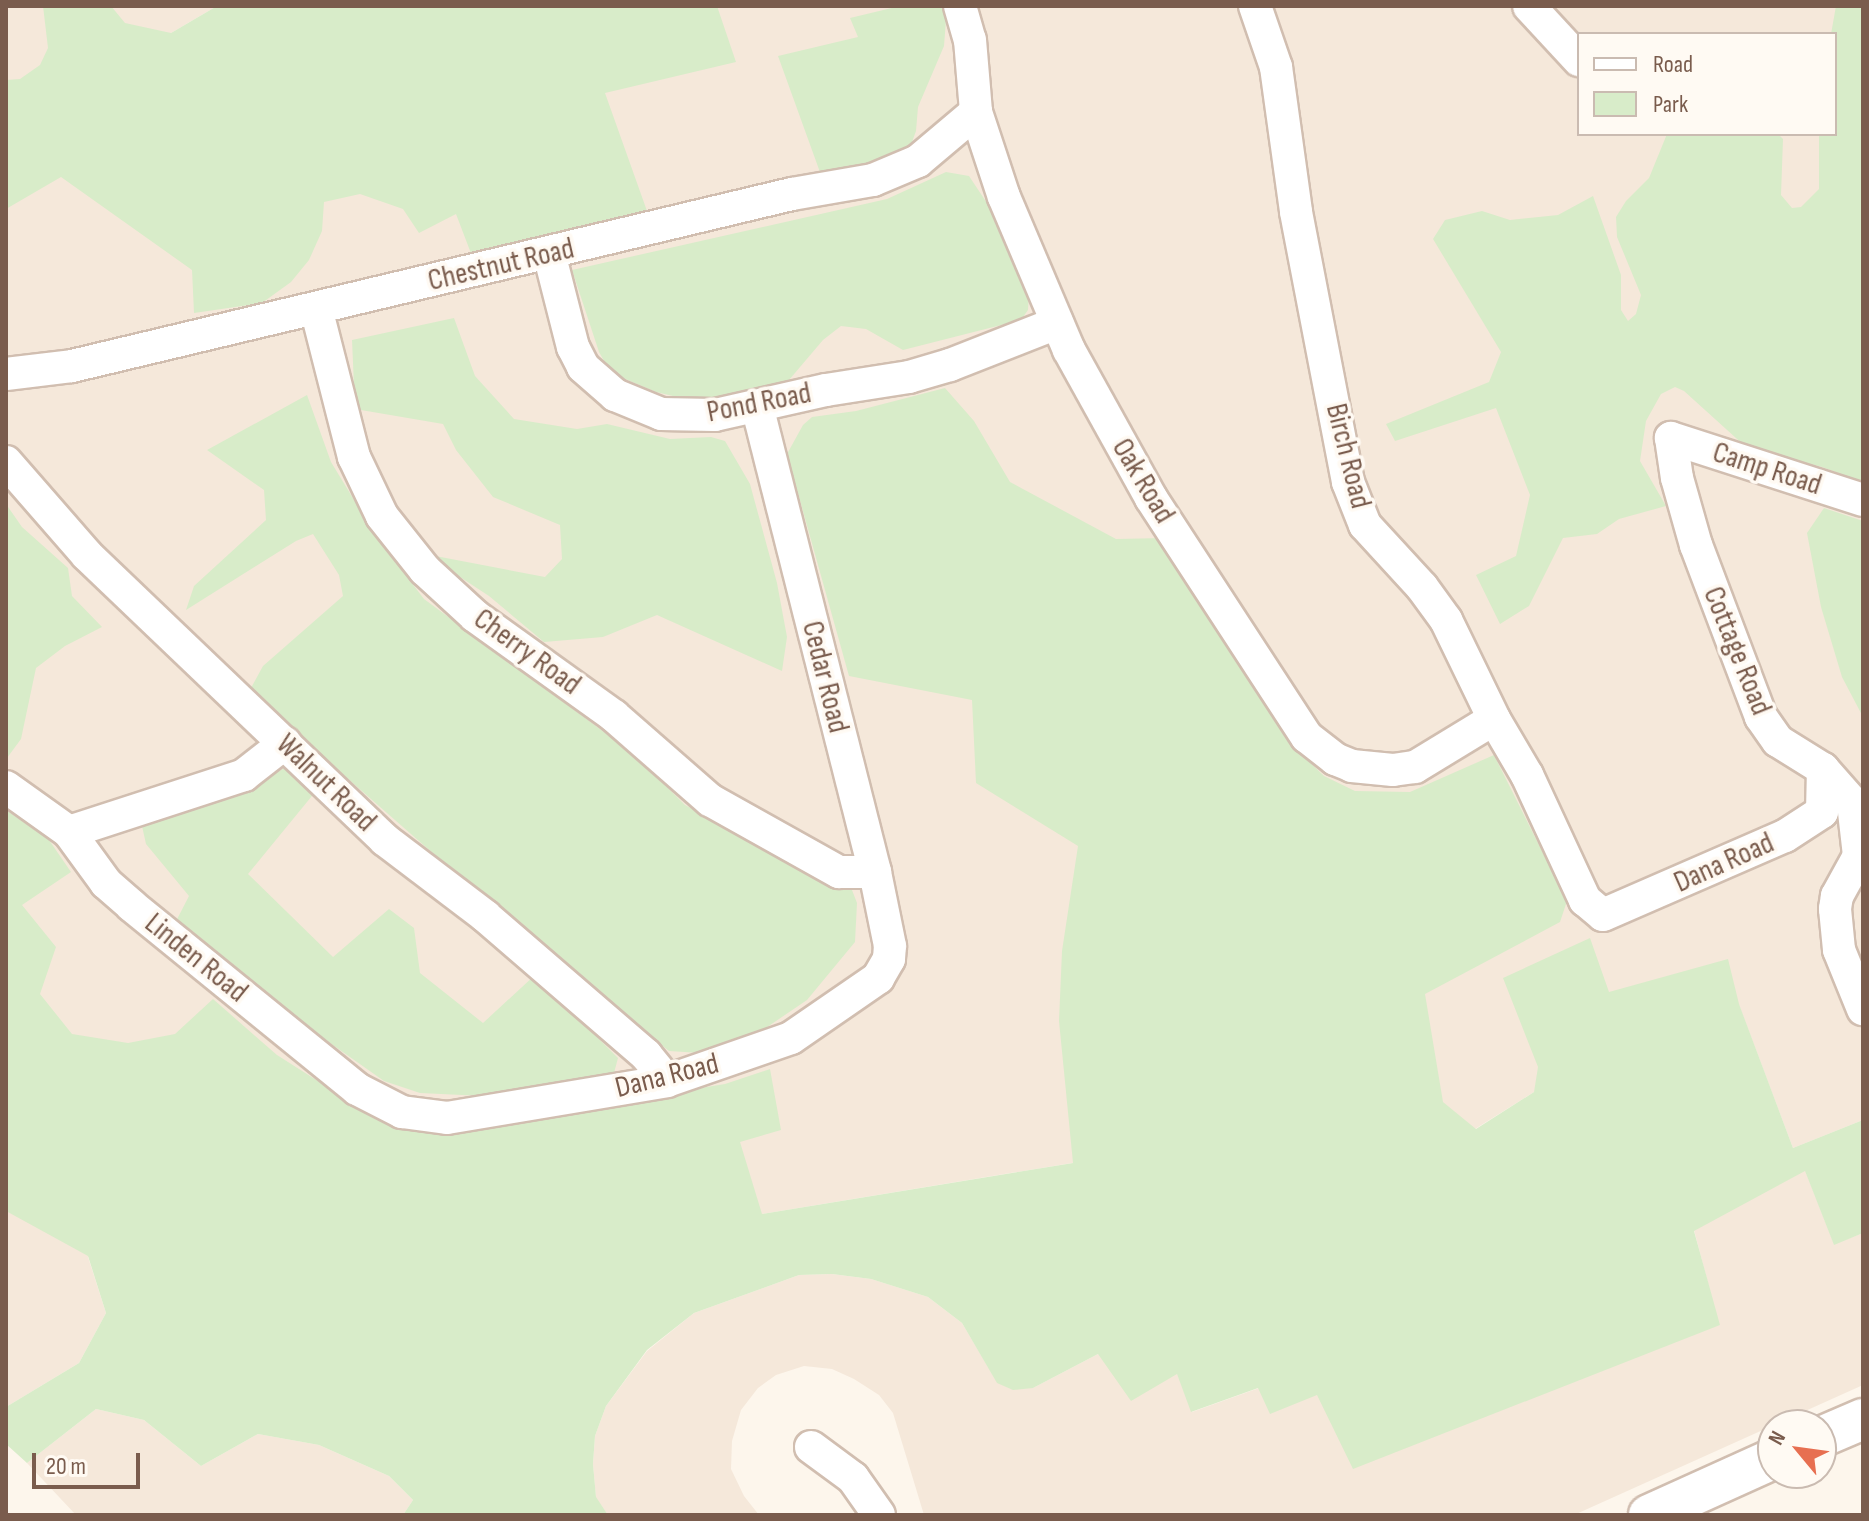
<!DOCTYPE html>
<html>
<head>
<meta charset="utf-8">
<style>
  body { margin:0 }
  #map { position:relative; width:1869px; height:1521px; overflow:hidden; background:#fdf6ec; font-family:"Sofia Sans Condensed",sans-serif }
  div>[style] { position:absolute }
  .residential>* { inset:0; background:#f5e8da }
  .green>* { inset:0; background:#d8ecc9 }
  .roads { filter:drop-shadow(2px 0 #d1beb0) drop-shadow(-2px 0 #d1beb0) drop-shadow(0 2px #d1beb0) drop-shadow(0 -2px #d1beb0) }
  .minor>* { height:32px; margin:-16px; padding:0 16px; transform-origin:16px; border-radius:16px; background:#fff }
  .tertiary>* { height:40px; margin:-20px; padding:0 20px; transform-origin:20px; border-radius:20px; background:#fff }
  span { translate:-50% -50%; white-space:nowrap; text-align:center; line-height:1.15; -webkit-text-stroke:7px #fffaf3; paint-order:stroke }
  .street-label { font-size:30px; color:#7a5c4d }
  .frame { position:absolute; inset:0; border:8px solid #7a5c4d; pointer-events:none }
  .legend { position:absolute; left:1577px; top:32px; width:260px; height:104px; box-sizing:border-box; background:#fffaf3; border:2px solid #cabbb1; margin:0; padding:10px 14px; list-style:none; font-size:24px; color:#7a5c4d }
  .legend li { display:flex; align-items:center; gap:16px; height:40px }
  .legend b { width:40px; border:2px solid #cabbb1 }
  .north { position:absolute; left:1757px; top:1409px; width:80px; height:80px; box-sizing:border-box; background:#fffaf3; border:2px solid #cabbb1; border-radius:50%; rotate:299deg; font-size:22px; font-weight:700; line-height:32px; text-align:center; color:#7a5c4d }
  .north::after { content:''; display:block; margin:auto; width:28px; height:36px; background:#e76f51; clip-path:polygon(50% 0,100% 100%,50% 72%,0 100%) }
  .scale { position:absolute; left:32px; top:1453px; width:108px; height:36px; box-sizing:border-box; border:4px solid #7a5c4d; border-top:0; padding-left:10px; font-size:24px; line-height:28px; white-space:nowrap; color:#7a5c4d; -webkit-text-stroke:6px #fffaf3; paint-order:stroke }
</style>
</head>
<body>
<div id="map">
  <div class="residential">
    <div style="clip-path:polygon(evenodd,6px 6px,217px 6px,171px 33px,375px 6px,1863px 6px,1863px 1120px,1793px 1148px,1739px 1005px,1534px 1092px,1475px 1129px,1442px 1102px,398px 1274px,88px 1257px,106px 1313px,79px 1363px,6px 1407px,6px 82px,11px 80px,6px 80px,6px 6px,1579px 34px,1835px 34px,1835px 134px,1579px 134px,1579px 34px)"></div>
    <div style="clip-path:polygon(1805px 1170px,1834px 1244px,1863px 1233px,1863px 1385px,1574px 1515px,924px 1515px,893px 1413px,879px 1395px,854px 1379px,832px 1369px,804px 1366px,776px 1375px,758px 1388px,741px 1410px,732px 1441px,731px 1469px,744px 1496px,759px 1515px,608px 1515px,596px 1498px,593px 1464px,595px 1436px,606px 1406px,647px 1351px,694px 1313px,799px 1275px,832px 1274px,871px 1279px,928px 1297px,962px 1323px,997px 1382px,1033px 1388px,1098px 1354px,1177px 1373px,1192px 1412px,1259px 1388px,1317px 1394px,1719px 1325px,1694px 1230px)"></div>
    <div style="clip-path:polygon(96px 1409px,144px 1420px,201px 1466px,258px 1434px,319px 1445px,389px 1476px,413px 1500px,403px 1515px,76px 1515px,27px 1463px)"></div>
  </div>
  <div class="green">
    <div style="clip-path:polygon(43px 6px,111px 6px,125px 23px,171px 33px,217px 6px,717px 6px,736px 62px,605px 93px,647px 211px,472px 256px,456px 214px,419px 233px,403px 209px,360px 194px,324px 202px,322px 231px,309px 260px,291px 282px,262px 303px,194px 313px,192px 270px,61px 177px,6px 209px,6px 80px,20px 79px,40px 65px,48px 48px)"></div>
    <div style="clip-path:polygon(900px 6px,942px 6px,946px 20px,944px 46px,918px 107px,916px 131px,908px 153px,885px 166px,821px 175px,778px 56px,858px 37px,850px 18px)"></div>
    <div style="clip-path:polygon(1836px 6px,1863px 6px,1863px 482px,1822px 467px,1747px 448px,1684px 391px,1675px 387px,1661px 394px,1646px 421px,1640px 461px,1666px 506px,1619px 519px,1597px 534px,1563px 538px,1529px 606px,1500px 624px,1476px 575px,1516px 556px,1530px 495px,1496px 408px,1395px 441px,1386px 424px,1489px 382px,1501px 352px,1433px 239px,1445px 220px,1482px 211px,1510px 220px,1558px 215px,1593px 196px,1621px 275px,1621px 310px,1628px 321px,1636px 314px,1641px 295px,1617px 237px,1616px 217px,1626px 201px,1649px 178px,1667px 134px,1778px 134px,1783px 139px,1781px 195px,1792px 208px,1801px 207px,1819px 189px,1819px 134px,1835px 134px,1835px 34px,1831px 34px)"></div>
    <div style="clip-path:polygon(946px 172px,969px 176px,993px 212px,1029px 293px,1028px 310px,1021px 320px,903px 350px,866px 329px,841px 326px,823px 340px,789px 380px,753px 399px,694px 401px,656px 392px,611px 373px,599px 352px,572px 270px,887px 199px)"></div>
    <div style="clip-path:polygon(454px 318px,475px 376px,514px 419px,577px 429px,607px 424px,670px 439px,711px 437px,725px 441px,750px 484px,777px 583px,787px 637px,782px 671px,657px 615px,603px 637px,544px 642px,489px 596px,425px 554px,545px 577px,562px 559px,560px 525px,493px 497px,456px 450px,443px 424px,355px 409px,352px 340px)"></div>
    <div style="clip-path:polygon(945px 388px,974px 421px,1010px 482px,1116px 539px,1164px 538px,1287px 740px,1324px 776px,1355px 791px,1410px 792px,1494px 755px,1567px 901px,1560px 922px,1425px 994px,1443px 1102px,1476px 1129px,1534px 1092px,1538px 1067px,1503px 978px,1590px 938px,1609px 992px,1728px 959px,1739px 1004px,1793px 1148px,1863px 1120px,1863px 1233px,1834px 1245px,1805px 1171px,1694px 1231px,1720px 1325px,1353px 1469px,1317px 1395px,1270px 1414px,1258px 1388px,1191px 1412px,1177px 1374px,1131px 1401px,1098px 1354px,1033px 1388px,1013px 1390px,997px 1383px,962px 1323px,928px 1297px,871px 1279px,832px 1274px,799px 1275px,694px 1313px,647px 1350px,606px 1406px,595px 1436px,593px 1464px,596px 1497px,608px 1515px,403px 1515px,413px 1500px,389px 1476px,319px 1445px,258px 1434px,201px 1466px,144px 1420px,96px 1409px,27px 1463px,6px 1444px,6px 1407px,79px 1363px,106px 1313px,88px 1256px,6px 1211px,6px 810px,49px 840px,71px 872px,22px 905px,56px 947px,40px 994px,72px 1034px,128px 1043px,175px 1034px,213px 999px,277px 1055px,343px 1097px,389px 1124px,419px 1126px,498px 1121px,725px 1084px,770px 1069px,781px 1130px,740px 1142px,762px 1214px,1073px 1163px,1059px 1021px,1062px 951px,1078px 846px,976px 783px,972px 700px,849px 676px,787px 454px,803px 425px,812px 417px,856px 411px)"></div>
    <div style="clip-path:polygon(307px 395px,331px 462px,376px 536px,424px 599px,635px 755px,685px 805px,811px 872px,841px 881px,852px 890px,857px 903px,855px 942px,807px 1000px,754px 1036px,700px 1053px,669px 1051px,547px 953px,315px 750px,251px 688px,263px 666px,343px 596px,339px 575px,313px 534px,296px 541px,186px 610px,194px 586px,266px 520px,264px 490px,207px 450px)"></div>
    <div style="clip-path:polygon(6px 504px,22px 527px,68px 568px,72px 596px,102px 627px,65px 646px,36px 668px,21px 739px,7px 758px)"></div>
    <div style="clip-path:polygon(1824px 508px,1863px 521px,1863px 717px,1842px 677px,1821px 607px,1807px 533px)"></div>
    <div style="clip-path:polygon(292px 764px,316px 791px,248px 874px,333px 957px,389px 909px,414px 928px,420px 973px,483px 1023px,535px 975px,618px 1058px,614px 1073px,483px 1096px,420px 1093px,384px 1081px,229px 972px,173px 927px,189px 896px,146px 844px,142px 826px,243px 791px)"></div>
  </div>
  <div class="roads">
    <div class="minor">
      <div style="left:960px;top:6px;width:35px;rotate:74deg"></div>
      <div style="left:970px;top:40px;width:72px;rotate:85.2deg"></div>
      <div style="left:976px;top:112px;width:89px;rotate:71.8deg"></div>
      <div style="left:1004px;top:197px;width:166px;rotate:67deg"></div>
      <div style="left:1069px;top:350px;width:169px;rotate:61deg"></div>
      <div style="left:1151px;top:498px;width:285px;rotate:56.9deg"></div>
      <div style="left:1307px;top:737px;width:36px;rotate:38deg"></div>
      <div style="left:1335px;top:759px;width:18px;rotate:22deg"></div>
      <div style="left:1352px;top:766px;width:41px;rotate:5.6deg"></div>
      <div style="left:1393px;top:770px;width:22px;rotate:-8deg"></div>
      <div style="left:1415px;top:767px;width:92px;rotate:-31.3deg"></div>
      <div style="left:1255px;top:6px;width:65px;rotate:71deg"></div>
      <div style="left:1276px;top:67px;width:146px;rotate:82.1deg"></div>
      <div style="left:1296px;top:212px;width:275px;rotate:79.1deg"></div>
      <div style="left:1348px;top:482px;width:46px;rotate:68.4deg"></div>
      <div style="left:1365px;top:525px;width:84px;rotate:47.4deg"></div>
      <div style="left:1422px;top:587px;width:41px;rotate:54deg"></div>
      <div style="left:1446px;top:620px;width:110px;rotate:64.1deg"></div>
      <div style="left:1494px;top:719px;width:65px;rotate:59.5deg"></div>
      <div style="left:1527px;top:775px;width:138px;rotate:65.1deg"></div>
      <div style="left:1585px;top:900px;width:23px;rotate:40deg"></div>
      <div style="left:1603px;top:915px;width:198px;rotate:-23.5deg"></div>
      <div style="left:1785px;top:836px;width:44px;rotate:-33deg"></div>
      <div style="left:1822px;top:812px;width:43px;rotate:-88.7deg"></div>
      <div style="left:1529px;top:6px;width:74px;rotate:47.2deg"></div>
      <div style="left:549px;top:253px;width:97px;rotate:75.7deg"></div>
      <div style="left:573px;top:347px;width:22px;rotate:63deg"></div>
      <div style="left:583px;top:367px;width:43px;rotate:41.2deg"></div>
      <div style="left:615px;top:395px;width:50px;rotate:22.4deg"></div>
      <div style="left:661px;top:414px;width:54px;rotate:1.1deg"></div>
      <div style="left:715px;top:415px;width:114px;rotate:-12.7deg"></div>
      <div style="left:826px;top:390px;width:84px;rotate:-8.9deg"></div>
      <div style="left:909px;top:377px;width:43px;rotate:-16.3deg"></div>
      <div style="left:950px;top:365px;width:115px;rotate:-21.4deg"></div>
      <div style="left:316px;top:308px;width:154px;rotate:75.7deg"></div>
      <div style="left:354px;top:457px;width:65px;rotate:64.6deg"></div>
      <div style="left:382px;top:516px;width:69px;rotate:51.5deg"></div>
      <div style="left:425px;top:570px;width:68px;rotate:42.6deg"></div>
      <div style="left:475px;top:616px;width:171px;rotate:35.7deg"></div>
      <div style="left:614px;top:716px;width:128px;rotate:41.2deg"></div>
      <div style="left:710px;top:800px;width:148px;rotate:29.2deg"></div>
      <div style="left:839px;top:872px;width:36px"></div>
      <div style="left:6px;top:374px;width:66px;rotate:-6.9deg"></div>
      <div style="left:72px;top:366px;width:740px;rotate:-13.44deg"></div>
      <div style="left:792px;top:194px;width:82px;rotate:-9.8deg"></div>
      <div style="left:873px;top:180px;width:49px;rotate:-22.9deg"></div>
      <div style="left:918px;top:161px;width:76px;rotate:-40.2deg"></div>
      <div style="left:6px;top:462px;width:123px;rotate:48.9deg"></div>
      <div style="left:87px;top:555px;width:412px;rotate:43.7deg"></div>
      <div style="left:385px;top:840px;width:126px;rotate:37.2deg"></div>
      <div style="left:485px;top:916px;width:213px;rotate:40.8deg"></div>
      <div style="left:646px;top:1055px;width:33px;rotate:51deg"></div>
      <div style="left:1863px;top:500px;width:202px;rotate:-162.1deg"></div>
      <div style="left:1671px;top:438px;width:40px;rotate:81.5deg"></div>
      <div style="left:1677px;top:478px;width:70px;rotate:74.2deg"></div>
      <div style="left:1696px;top:545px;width:184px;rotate:69.3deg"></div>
      <div style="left:1761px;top:717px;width:29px;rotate:55deg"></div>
      <div style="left:1778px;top:741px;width:53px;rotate:31.9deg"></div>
      <div style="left:1823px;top:769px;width:45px;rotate:48.6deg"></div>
      <div style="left:1853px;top:803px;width:53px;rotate:83.5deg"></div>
      <div style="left:1859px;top:856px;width:46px;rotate:118.8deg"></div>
      <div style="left:1837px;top:896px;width:13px;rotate:99deg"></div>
      <div style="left:1835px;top:909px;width:41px;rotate:84.4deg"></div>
      <div style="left:1839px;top:950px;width:64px;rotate:67.9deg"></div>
      <div style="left:6px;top:787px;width:77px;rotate:35.5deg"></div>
      <div style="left:69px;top:832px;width:63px;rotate:54deg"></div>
      <div style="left:106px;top:883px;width:35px;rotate:41deg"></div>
      <div style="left:132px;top:906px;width:290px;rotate:39.1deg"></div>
      <div style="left:357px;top:1089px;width:51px;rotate:27.1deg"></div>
      <div style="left:402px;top:1112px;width:45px;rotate:7.6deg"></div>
      <div style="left:447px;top:1118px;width:223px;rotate:-9.5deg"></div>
      <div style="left:667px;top:1081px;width:131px;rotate:-19.1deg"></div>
      <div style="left:791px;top:1038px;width:106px;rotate:-34.6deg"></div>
      <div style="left:878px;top:978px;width:22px;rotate:-60deg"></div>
      <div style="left:889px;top:959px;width:13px;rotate:-86deg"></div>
      <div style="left:890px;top:946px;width:76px;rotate:-101.5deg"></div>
      <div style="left:875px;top:872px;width:479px;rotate:-104.2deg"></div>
      <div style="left:69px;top:832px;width:184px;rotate:-18deg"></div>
      <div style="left:244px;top:775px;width:52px;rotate:-38deg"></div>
      <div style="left:811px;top:1447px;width:52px;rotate:36.4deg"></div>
      <div style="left:853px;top:1478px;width:45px;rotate:54.9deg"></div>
    </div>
    <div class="tertiary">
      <div style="left:1821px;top:1437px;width:46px;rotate:-23.2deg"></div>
      <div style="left:1649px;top:1515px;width:136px;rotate:-24.3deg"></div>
    </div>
  </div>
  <div class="street-label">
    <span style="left:501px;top:265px;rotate:-13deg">Chestnut Road</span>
    <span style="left:759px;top:403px;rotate:-11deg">Pond Road</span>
    <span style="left:1348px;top:456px;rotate:76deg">Birch Road</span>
    <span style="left:1767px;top:469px;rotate:18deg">Camp Road</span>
    <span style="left:1143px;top:481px;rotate:59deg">Oak Road</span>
    <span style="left:1737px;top:651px;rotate:68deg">Cottage Road</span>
    <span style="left:527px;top:652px;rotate:36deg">Cherry Road</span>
    <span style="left:825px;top:677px;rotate:76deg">Cedar Road</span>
    <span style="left:326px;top:783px;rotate:44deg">Walnut Road</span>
    <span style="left:1724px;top:863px;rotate:-24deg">Dana Road</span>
    <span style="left:196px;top:958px;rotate:39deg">Linden Road</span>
    <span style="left:667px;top:1076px;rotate:-14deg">Dana Road</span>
  </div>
  <div class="frame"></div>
  <ul class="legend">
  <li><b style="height:10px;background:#fff"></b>Road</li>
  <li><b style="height:22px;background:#d8ecc9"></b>Park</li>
  </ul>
  <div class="north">N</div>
  <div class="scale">20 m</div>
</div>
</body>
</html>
